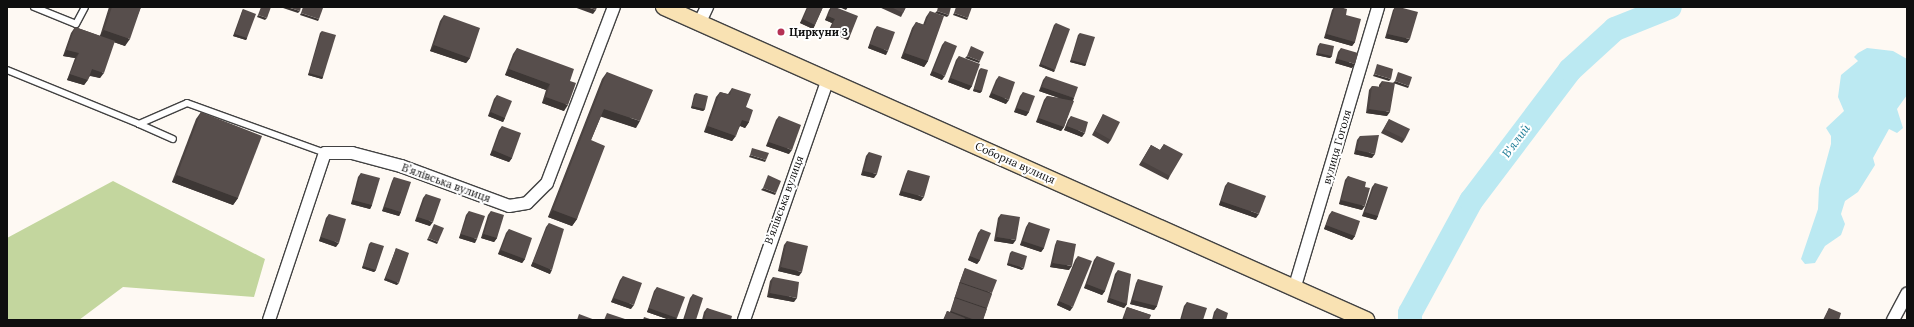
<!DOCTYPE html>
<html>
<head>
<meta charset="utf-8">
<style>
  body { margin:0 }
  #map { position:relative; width:1914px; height:327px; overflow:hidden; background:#fef9f3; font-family:Lora,serif }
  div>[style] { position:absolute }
  .forest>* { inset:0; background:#c3d69e }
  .water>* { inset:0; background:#bbe9f2 }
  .river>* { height:24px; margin:-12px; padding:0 12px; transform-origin:12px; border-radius:12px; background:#bbe9f2 }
  .roads { filter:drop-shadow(1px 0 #424242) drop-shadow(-1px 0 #424242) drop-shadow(0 1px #424242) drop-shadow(0 -1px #424242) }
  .lane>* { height:6px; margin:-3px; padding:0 3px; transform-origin:3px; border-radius:3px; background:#fff }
  .street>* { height:12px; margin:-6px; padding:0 6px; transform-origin:6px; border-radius:6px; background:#fff }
  .secondary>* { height:16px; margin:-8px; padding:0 8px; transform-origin:8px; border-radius:8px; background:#f9e2b3 }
  .wall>* { inset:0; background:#4b4341 }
  .shaded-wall>* { inset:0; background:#3d3735 }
  .building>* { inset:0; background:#574e4c }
  .dots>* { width:11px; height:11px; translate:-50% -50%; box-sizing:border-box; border:2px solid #fff; border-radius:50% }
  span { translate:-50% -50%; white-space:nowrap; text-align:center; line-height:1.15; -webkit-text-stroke:4px #fff; paint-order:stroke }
  .poi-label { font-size:11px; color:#0f0f0f; font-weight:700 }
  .left { translate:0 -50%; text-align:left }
  .street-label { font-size:11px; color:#0f0f0f }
  .water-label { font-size:12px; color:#217e98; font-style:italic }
  .frame { position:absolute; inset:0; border:8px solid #0f0f0f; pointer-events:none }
</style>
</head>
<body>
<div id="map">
  <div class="forest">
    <div style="clip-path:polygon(113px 181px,265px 259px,254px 297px,123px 287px,79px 320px,7px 320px,7px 238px)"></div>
  </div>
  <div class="water">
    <div style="clip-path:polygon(1867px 48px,1893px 51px,1907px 59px,1907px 95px,1897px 109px,1903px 128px,1897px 133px,1889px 129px,1873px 158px,1875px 165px,1858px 192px,1845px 201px,1841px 214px,1845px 224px,1841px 235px,1825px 246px,1815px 263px,1805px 264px,1801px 259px,1818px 209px,1819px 188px,1831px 144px,1831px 136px,1826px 128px,1844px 111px,1838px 97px,1841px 75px,1858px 61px,1854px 57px,1858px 53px)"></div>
  </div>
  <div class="river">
    <div style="left:1410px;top:320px;width:7px;rotate:-90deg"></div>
    <div style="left:1410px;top:313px;width:128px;rotate:-61.4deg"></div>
    <div style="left:1471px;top:201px;width:164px;rotate:-52.9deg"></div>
    <div style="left:1570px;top:70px;width:61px;rotate:-42.3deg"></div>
    <div style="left:1615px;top:29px;width:59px;rotate:-21.8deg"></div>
  </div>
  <div class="roads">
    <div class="lane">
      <div style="left:34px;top:7px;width:45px;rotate:22deg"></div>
      <div style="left:76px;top:24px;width:19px;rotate:-62deg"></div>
      <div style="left:7px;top:70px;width:143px;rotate:22.2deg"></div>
      <div style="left:139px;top:124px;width:52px;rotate:-23.6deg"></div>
      <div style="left:187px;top:103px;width:147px;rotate:19.9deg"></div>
      <div style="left:139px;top:124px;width:37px;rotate:24deg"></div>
    </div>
    <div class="street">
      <div style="left:699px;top:24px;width:19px;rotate:-65deg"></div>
      <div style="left:1295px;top:286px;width:291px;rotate:-73.4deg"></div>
      <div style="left:269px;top:320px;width:176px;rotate:-71.5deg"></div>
      <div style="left:325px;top:153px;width:27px"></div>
      <div style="left:352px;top:153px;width:51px;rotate:14.9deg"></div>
      <div style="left:401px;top:166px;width:115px;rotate:20.3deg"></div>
      <div style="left:509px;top:206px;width:18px;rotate:-9deg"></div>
      <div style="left:527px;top:203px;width:28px;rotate:-45deg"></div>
      <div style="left:547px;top:183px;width:188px;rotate:-69.2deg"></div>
      <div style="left:744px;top:320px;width:253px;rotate:-70.8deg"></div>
      <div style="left:1893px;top:320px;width:30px;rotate:-62deg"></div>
    </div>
    <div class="secondary">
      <div style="left:664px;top:7px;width:769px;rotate:24.03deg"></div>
    </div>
  </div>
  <div class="wall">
    <div style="clip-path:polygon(109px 7px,141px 7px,125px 46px,114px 42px,100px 78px,90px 76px,84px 85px,67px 80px,75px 58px,63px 56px,71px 33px,75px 27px,100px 36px)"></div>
    <div style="clip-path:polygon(807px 7px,823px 7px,813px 29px,800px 23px)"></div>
    <div style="clip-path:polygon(831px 7px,850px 36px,848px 40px,828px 32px,832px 23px,825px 20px,829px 10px)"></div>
    <div style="clip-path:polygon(879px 7px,906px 7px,901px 17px)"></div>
    <div style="clip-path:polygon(1334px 7px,1340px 7px,1346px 15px,1355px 42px,1352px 46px,1324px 38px,1332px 10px)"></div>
    <div style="clip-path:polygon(1395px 7px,1399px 7px,1407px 43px,1385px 38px,1393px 10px)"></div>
    <div style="clip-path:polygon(243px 9px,247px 38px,246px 40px,233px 36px,242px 11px)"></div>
    <div style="clip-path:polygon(930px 11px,928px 61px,924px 67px,901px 58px,912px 28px,916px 22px,923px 25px,926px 17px)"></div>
    <div style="clip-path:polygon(444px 15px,470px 58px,466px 63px,430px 51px,440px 21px)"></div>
    <div style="clip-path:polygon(1056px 23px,1054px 72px,1039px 66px,1054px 25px)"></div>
    <div style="clip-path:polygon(877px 26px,886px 55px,868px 48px,874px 30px)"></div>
    <div style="clip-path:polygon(322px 31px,323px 77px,322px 79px,308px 75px,320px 33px)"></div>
    <div style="clip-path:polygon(1080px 33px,1086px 64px,1085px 66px,1070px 62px,1078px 35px)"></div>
    <div style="clip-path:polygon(945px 41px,942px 80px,930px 75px,942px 45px)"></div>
    <div style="clip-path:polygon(1320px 43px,1332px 56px,1330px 58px,1316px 55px,1318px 46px)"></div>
    <div style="clip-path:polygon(517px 48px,570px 81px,564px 111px,542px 103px,546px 90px,505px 75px,513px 54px)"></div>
    <div style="clip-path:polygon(1341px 48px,1352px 68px,1335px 63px,1338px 52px)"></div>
    <div style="clip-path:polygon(959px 56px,972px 86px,969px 90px,948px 82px,956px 60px)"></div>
    <div style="clip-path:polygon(981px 68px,982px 91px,980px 93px,973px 91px,979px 70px)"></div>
    <div style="clip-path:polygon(607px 72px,636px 128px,601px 116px,591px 140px,577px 219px,572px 226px,548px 217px,602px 79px)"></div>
    <div style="clip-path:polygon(999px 76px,1006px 104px,989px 97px,996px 80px)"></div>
    <div style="clip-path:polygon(1046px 76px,1074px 98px,1073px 101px,1064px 127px,1061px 131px,1036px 122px,1044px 100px,1047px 96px,1059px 98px,1039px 91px,1043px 80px)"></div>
    <div style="clip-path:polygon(1382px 81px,1387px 116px,1366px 113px,1369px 90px,1372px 86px,1379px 87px,1379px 85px)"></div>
    <div style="clip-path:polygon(732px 88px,746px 107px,749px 122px,745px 128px,740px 126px,732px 141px,704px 132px,716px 97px,720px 92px,728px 94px)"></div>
    <div style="clip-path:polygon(1023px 92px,1029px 112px,1026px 116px,1014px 112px,1020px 96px)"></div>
    <div style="clip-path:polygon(696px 93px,705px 109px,703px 111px,691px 108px,694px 95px)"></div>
    <div style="clip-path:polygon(497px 95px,505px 118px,503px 122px,488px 116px,494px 99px)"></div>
    <div style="clip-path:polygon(201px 112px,238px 198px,233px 205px,172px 182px,196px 119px)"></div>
    <div style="clip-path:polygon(1103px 114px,1111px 140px,1108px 144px,1092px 135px,1101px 118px)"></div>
    <div style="clip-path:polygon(779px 116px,789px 154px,766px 146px,776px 120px)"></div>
    <div style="clip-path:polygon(1071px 116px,1082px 137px,1064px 130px,1068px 120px)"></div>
    <div style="clip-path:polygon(1389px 119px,1405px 139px,1402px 143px,1381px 133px)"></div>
    <div style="clip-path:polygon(502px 126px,512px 158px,509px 162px,490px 155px,499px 130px)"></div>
    <div style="clip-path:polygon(1360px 136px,1372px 158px,1354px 154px,1357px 140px)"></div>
    <div style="clip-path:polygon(1164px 144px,1170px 176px,1168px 180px,1139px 165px,1151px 145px,1160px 150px)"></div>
    <div style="clip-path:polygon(869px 152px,874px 178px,861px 175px,866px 156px)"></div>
    <div style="clip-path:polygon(908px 170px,921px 201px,899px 195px,906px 174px)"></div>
    <div style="clip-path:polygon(361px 173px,372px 205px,370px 209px,351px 204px,358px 177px)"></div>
    <div style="clip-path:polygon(1348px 176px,1365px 187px,1362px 210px,1339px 204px,1345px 180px)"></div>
    <div style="clip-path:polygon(394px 177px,401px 212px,399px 216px,382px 211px,392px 181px)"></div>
    <div style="clip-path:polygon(1228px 182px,1256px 218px,1219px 205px,1225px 186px)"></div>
    <div style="clip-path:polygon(1375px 183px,1378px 216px,1376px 220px,1362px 216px,1372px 187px)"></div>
    <div style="clip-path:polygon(426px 194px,430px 226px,415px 221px,423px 198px)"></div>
    <div style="clip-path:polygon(469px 211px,475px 243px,459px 238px,466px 215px)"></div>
    <div style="clip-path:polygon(491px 211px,497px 238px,494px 242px,481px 238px,488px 215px)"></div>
    <div style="clip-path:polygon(1332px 211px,1355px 236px,1352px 240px,1324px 229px,1329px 215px)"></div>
    <div style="clip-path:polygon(329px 214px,336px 247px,319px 241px,326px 218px)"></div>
    <div style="clip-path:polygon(1001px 214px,1013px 244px,994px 241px,998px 218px)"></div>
    <div style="clip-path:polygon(1029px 222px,1044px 248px,1041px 252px,1020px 245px,1026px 227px)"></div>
    <div style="clip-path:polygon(549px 223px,550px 274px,531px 266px,546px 227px)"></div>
    <div style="clip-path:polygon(509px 229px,525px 259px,522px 263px,498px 254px,506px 233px)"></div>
    <div style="clip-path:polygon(981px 229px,980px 260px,977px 264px,968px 260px,978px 233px)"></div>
    <div style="clip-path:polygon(1057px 240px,1069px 270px,1050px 267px,1055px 245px)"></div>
    <div style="clip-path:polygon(787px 241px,799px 276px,778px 271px,784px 245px)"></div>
    <div style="clip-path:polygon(371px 242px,376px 270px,374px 272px,362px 268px,369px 244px)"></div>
    <div style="clip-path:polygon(396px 248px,397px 285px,384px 280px,395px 251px)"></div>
    <div style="clip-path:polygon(1012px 251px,1022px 270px,1007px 265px,1010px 253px)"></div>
    <div style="clip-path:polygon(1078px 256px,1070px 311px,1057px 305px,1075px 260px)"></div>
    <div style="clip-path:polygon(1097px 256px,1105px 291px,1102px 295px,1084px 288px,1094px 260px)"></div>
    <div style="clip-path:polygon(965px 268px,991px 294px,983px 320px,968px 320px,965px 319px,964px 320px,943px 320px,947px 311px,950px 312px,959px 284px,964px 270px)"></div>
    <div style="clip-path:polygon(1118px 270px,1127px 304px,1124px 308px,1107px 302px,1115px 274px)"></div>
    <div style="clip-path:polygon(623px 276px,631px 309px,611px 302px,620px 280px)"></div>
    <div style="clip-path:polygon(773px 277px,794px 302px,767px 297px,770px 281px)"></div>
    <div style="clip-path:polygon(1138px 279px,1157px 306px,1154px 310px,1130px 304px,1136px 283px)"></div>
    <div style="clip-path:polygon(657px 287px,677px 318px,675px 320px,666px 320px,667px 319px,647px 312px,654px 291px)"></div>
    <div style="clip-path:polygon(693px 294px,696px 320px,683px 320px,690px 298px)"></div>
    <div style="clip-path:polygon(1187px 302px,1203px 320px,1180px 320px,1184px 306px)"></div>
    <div style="clip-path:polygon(1127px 307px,1151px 315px,1122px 320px,1126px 309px)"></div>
    <div style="clip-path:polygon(707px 308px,731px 320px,702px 320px,704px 312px)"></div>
    <div style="clip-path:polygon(1217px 308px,1226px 320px,1212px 320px,1214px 312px)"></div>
    <div style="clip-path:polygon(1829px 308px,1839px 320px,1823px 320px)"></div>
  </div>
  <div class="shaded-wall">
    <div style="clip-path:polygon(280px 7px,287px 7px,300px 11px,298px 13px)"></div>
    <div style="clip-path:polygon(574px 7px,587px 7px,596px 10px,593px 14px)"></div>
    <div style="clip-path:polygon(839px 7px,848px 7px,846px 10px)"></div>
    <div style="clip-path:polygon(937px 11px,949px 15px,947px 17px,935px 13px)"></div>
    <div style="clip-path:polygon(301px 13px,319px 19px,318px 21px,300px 15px)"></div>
    <div style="clip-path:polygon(954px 13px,968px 18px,967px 20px,953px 15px)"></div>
    <div style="clip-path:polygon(258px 15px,267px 18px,265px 20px,257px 17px)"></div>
    <div style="clip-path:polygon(828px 16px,835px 19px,832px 23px,825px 20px)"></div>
    <div style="clip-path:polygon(803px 19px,815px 25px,813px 29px,800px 23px)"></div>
    <div style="clip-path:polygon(831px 28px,850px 36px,848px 40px,828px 32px)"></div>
    <div style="clip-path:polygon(104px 30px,130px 39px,125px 46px,99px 37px)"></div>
    <div style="clip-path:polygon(235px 34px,247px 38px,246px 40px,233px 36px)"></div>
    <div style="clip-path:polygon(1327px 34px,1355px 42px,1352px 46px,1324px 38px)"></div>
    <div style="clip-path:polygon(1388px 34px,1410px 39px,1407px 43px,1385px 38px)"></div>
    <div style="clip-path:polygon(870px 44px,888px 51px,886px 55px,868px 48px)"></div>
    <div style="clip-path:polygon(434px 45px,470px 58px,466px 63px,430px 51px)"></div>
    <div style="clip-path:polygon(67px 50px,79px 53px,75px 58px,63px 56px)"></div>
    <div style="clip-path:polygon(905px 53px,928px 61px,924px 67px,901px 58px)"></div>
    <div style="clip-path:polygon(1318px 53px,1332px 56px,1330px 58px,1316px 55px)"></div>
    <div style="clip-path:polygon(967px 56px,980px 61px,979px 63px,965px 58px)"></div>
    <div style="clip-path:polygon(1338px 59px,1355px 64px,1352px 68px,1335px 63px)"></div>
    <div style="clip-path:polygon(1071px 60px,1086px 64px,1085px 66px,1070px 62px)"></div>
    <div style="clip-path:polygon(1041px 64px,1055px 70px,1054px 72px,1039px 66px)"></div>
    <div style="clip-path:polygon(92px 69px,104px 73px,100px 78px,88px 75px)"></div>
    <div style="clip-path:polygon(509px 69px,550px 84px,546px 90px,505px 75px)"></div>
    <div style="clip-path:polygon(933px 71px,945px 76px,942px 80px,930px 75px)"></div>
    <div style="clip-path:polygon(309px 73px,323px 77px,322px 79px,308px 75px)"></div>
    <div style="clip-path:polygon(70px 74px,88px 80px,84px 85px,67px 80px)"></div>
    <div style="clip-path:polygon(1374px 74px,1391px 79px,1389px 81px,1373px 76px)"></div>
    <div style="clip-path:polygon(951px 78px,972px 86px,969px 90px,948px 82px)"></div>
    <div style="clip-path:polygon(1395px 81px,1409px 86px,1408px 88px,1393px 83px)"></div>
    <div style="clip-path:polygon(1042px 87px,1074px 98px,1071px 102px,1039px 91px)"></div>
    <div style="clip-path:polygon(974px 89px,982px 91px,980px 93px,973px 91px)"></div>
    <div style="clip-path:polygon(992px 93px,1009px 100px,1006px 104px,989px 97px)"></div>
    <div style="clip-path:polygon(546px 97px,568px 105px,564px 111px,542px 103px)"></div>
    <div style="clip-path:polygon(692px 106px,705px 109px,703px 111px,691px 108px)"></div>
    <div style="clip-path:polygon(1017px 108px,1029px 112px,1026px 116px,1014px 112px)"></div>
    <div style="clip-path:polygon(604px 109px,640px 121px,636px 128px,599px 116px)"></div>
    <div style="clip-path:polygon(1369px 109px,1390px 112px,1387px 116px,1366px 113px)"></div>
    <div style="clip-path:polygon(491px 112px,505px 118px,503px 122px,488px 116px)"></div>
    <div style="clip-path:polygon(1039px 118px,1064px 127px,1061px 131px,1036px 122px)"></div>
    <div style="clip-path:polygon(742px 120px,749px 122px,745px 128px,738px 125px)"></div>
    <div style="clip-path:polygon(708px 126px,736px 136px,732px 141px,704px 132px)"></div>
    <div style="clip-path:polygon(1067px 126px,1085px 133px,1082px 137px,1064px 130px)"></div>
    <div style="clip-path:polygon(769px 142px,792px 150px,789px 154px,766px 146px)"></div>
    <div style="clip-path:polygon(493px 150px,512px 158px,509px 162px,490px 155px)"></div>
    <div style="clip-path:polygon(1357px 150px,1375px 154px,1372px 158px,1354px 154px)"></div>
    <div style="clip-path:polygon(750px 155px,766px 160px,765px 162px,749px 157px)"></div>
    <div style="clip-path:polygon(864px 171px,877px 174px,874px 178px,861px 175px)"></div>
    <div style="clip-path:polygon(177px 175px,238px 198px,233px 205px,172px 182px)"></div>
    <div style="clip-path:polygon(763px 188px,776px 193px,775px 195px,761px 190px)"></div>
    <div style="clip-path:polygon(902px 191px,924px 197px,921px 201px,899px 195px)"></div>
    <div style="clip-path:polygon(353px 200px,372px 205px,370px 209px,351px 204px)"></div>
    <div style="clip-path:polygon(1341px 200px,1365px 206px,1362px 210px,1339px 204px)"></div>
    <div style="clip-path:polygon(1221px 201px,1259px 214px,1256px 218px,1219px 205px)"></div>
    <div style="clip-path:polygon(385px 207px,401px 212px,399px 216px,382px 211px)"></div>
    <div style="clip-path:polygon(553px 210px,577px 219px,572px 226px,548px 217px)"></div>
    <div style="clip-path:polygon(1365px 212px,1378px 216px,1376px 220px,1362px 216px)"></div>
    <div style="clip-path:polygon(418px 217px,433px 222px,430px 226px,415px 221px)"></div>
    <div style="clip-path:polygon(1326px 225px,1355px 236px,1352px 240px,1324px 229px)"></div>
    <div style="clip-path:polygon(461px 234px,477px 239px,475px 243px,459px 238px)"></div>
    <div style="clip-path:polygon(484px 234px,497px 238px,494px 242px,481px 238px)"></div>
    <div style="clip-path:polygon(321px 237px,339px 243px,336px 247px,319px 241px)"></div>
    <div style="clip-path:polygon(997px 237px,1016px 240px,1013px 244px,994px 241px)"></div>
    <div style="clip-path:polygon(428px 238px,438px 242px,437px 244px,427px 240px)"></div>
    <div style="clip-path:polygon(1023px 241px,1044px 248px,1041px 252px,1020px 245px)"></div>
    <div style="clip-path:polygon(501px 250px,525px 259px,522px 263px,498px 254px)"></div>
    <div style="clip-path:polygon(970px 256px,980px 260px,977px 264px,968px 260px)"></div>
    <div style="clip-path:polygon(533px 262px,552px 270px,550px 274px,531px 266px)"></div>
    <div style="clip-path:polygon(1008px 263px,1024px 268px,1022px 270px,1007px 265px)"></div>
    <div style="clip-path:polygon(1053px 263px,1072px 266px,1069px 270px,1050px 267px)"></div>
    <div style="clip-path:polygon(363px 266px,376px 270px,374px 272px,362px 268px)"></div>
    <div style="clip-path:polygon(781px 267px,802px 272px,799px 276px,778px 271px)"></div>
    <div style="clip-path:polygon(386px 278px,399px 283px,397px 285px,384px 280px)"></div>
    <div style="clip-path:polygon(960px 282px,992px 293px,991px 295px,960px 283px,959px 284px)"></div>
    <div style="clip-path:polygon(1087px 284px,1105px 291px,1102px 295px,1084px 288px)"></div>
    <div style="clip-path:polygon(770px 293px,797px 298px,794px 302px,767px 297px)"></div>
    <div style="clip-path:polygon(955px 297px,987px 308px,985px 310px,955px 298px,954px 299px)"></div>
    <div style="clip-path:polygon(614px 298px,634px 305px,631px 309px,611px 302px)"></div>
    <div style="clip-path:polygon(1110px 298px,1127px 304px,1124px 308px,1107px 302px)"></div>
    <div style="clip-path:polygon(1133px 300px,1157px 306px,1154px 310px,1130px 304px)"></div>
    <div style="clip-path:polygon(1059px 301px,1073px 307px,1070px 311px,1057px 305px)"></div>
    <div style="clip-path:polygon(649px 308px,677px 318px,675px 320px,669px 320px,668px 318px,667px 319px,647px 312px)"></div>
    <div style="clip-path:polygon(951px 311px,975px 320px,968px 320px,949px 313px)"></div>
  </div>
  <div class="building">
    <div style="clip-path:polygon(112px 7px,141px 7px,130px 39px,104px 30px)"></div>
    <div style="clip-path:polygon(261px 7px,271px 7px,267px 18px,258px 15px)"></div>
    <div style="clip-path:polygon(287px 7px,301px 7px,300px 11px)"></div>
    <div style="clip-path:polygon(303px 7px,321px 7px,323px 8px,319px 19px,301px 13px)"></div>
    <div style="clip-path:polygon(587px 7px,597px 7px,596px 10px)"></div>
    <div style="clip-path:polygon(808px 7px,823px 7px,815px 25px,803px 19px)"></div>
    <div style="clip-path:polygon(832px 7px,835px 7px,858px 16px,850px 36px,831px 28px,835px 19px,828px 16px)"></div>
    <div style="clip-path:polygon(891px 7px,906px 7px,903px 13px)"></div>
    <div style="clip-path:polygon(938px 7px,951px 7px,949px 15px,937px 11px)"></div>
    <div style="clip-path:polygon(956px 7px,972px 7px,968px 18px,954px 13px)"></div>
    <div style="clip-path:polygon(1335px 7px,1340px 7px,1347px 9px,1346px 15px,1361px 19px,1355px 42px,1327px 34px)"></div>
    <div style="clip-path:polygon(1395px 7px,1399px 7px,1418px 12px,1410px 39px,1388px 34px)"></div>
    <div style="clip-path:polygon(243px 9px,256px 14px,247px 38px,235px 34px)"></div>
    <div style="clip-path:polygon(930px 11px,944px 16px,928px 61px,905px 53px,916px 22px,925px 25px)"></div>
    <div style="clip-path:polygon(444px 15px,480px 28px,470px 58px,434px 45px)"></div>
    <div style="clip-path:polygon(1056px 23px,1070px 29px,1055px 70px,1041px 64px)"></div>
    <div style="clip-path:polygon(877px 26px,895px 32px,888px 51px,870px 44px)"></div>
    <div style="clip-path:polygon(75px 27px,115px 41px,104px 73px,92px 69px,88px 80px,70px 74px,79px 53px,67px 50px)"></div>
    <div style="clip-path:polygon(322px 31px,336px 35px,323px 77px,309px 73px)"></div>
    <div style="clip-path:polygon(1080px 33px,1095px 37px,1086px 64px,1071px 60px)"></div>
    <div style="clip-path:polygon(945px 41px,957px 46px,945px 76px,933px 71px)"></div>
    <div style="clip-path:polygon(1320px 43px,1334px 46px,1332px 56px,1318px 53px)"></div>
    <div style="clip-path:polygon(971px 46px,984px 52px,980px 61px,967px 56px)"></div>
    <div style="clip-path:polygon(517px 48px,574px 69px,570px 81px,576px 83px,568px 105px,546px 97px,550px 84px,509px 69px)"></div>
    <div style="clip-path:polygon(1341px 48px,1358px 53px,1355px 64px,1338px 59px)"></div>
    <div style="clip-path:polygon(959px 56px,980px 64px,972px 86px,951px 78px)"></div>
    <div style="clip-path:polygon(1377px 64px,1393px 69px,1391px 79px,1374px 74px)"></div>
    <div style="clip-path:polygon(981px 68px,988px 70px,982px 91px,974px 89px)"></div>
    <div style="clip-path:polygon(607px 72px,653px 90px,640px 121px,604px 109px,591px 140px,605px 146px,577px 219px,553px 210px)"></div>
    <div style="clip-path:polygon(1398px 72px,1412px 77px,1409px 86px,1395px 81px)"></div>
    <div style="clip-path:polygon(999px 76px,1015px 82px,1009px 100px,992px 93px)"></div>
    <div style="clip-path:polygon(1046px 76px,1078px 87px,1074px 98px,1042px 87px)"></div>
    <div style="clip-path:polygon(1382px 81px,1395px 83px,1390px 112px,1369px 109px,1372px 86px,1381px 87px)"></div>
    <div style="clip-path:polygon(732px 88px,751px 94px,746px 107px,753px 110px,749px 122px,742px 120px,736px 136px,708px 126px,720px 92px,730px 95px)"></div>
    <div style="clip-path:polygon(1023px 92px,1035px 96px,1029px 112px,1017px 108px)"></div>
    <div style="clip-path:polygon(696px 93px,708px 96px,705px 109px,692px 106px)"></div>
    <div style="clip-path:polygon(497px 95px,512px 101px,505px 118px,491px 112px)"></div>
    <div style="clip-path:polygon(1047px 96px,1074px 101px,1064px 127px,1039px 118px)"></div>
    <div style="clip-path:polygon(201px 112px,262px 136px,238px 198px,177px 175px)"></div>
    <div style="clip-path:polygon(1103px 114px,1120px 122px,1111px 140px,1095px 131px)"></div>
    <div style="clip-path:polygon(779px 116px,801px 125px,792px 150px,769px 142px)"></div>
    <div style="clip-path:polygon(1071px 116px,1088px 122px,1085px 133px,1067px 126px)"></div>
    <div style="clip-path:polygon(1389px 119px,1410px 129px,1405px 139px,1384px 129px)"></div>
    <div style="clip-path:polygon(502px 126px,521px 133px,512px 158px,493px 150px)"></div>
    <div style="clip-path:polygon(1379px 135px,1375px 154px,1357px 150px,1360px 136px)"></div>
    <div style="clip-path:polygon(1164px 144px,1183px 154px,1170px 176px,1142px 161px,1151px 145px,1160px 150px)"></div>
    <div style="clip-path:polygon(752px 148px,769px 153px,766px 160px,750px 155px)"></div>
    <div style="clip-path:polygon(869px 152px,882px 156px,877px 174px,864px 171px)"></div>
    <div style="clip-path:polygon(908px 170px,930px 176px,924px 197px,902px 191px)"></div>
    <div style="clip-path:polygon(361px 173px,380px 178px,372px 205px,353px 200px)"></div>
    <div style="clip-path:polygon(768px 175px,781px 181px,776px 193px,763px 188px)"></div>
    <div style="clip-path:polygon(1348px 176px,1366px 182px,1365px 187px,1370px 188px,1365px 206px,1341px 200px)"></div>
    <div style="clip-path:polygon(394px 177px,411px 182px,401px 212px,385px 207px)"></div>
    <div style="clip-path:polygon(1228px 182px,1266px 196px,1259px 214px,1221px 201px)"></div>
    <div style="clip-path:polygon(1375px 183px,1388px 187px,1378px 216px,1365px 212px)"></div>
    <div style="clip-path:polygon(426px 194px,441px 199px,433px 222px,418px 217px)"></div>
    <div style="clip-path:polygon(469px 211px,485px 216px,477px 239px,461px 234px)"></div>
    <div style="clip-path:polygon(491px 211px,504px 215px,497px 238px,484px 234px)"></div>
    <div style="clip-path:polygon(1332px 211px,1360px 221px,1355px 236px,1326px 225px)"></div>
    <div style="clip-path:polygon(329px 214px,346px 219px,339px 243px,321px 237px)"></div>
    <div style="clip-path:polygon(1001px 214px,1020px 217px,1016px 240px,997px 237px)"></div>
    <div style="clip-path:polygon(1029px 222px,1050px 229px,1044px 248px,1023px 241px)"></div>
    <div style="clip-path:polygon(549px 223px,564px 229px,552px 270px,533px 262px)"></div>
    <div style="clip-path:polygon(434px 224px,444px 228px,438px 242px,428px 238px)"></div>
    <div style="clip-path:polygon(509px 229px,532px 238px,525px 259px,501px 250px)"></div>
    <div style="clip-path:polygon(981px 229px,991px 233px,980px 260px,970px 256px)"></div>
    <div style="clip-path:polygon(1057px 240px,1076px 244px,1072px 266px,1053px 263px)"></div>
    <div style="clip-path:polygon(787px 241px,808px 246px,802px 272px,781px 267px)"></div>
    <div style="clip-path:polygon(371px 242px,384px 246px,376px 270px,363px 266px)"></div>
    <div style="clip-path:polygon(396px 248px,409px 253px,399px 283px,386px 278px)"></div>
    <div style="clip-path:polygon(1012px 251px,1027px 256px,1024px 268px,1008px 263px)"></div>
    <div style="clip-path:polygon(1078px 256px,1092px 261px,1073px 307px,1059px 301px)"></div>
    <div style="clip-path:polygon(1097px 256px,1115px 263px,1105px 291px,1087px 284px)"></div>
    <div style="clip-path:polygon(965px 268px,997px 280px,992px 293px,960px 282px)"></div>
    <div style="clip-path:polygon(1118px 270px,1131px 274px,1127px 304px,1110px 298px)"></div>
    <div style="clip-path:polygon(623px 276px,642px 283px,634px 305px,614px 298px)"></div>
    <div style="clip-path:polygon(773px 277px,799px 282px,797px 298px,770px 293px)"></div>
    <div style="clip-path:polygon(1138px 279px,1163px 286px,1157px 306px,1133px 300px)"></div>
    <div style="clip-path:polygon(960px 283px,992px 294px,987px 308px,955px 297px)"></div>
    <div style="clip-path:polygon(657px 287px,685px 297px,677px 318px,649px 308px)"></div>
    <div style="clip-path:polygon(693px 294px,703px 298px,696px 320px,684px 320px)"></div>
    <div style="clip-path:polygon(955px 298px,987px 309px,983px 320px,975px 320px,951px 311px)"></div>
    <div style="clip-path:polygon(1187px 302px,1207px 308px,1203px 320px,1181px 320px)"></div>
    <div style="clip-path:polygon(1127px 307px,1151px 315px,1149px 320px,1131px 320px,1124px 318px)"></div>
    <div style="clip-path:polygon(707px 308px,732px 316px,731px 320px,704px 320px)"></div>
    <div style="clip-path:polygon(1217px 308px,1228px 313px,1226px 320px,1213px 320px)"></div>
    <div style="clip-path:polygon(1829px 308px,1841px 313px,1839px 320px,1824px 320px)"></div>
    <div style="clip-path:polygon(947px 311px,965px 318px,964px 320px,944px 320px)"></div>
    <div style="clip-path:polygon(607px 313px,628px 320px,604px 320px)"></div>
    <div style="clip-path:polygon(579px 314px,595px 320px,577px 320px)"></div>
    <div style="clip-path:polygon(644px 317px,653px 320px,643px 320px)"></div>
    <div style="clip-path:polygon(668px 318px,673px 320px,667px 320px)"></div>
  </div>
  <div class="dots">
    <div style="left:781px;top:32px;background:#b53154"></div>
  </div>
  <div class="poi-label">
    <span class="left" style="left:789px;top:32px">Циркуни 3</span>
  </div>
  <div class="street-label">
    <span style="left:1337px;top:147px;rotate:-74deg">вулиця Гоголя</span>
    <span style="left:1015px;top:163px;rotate:24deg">Соборна вулиця</span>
    <span style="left:446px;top:183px;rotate:20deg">В’ялівська вулиця</span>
    <span style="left:784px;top:200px;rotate:-70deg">В’ялівська вулиця</span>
  </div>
  <div class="water-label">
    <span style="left:1516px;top:141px;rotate:-53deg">В'ялий</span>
  </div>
  <div class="frame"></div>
</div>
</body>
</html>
